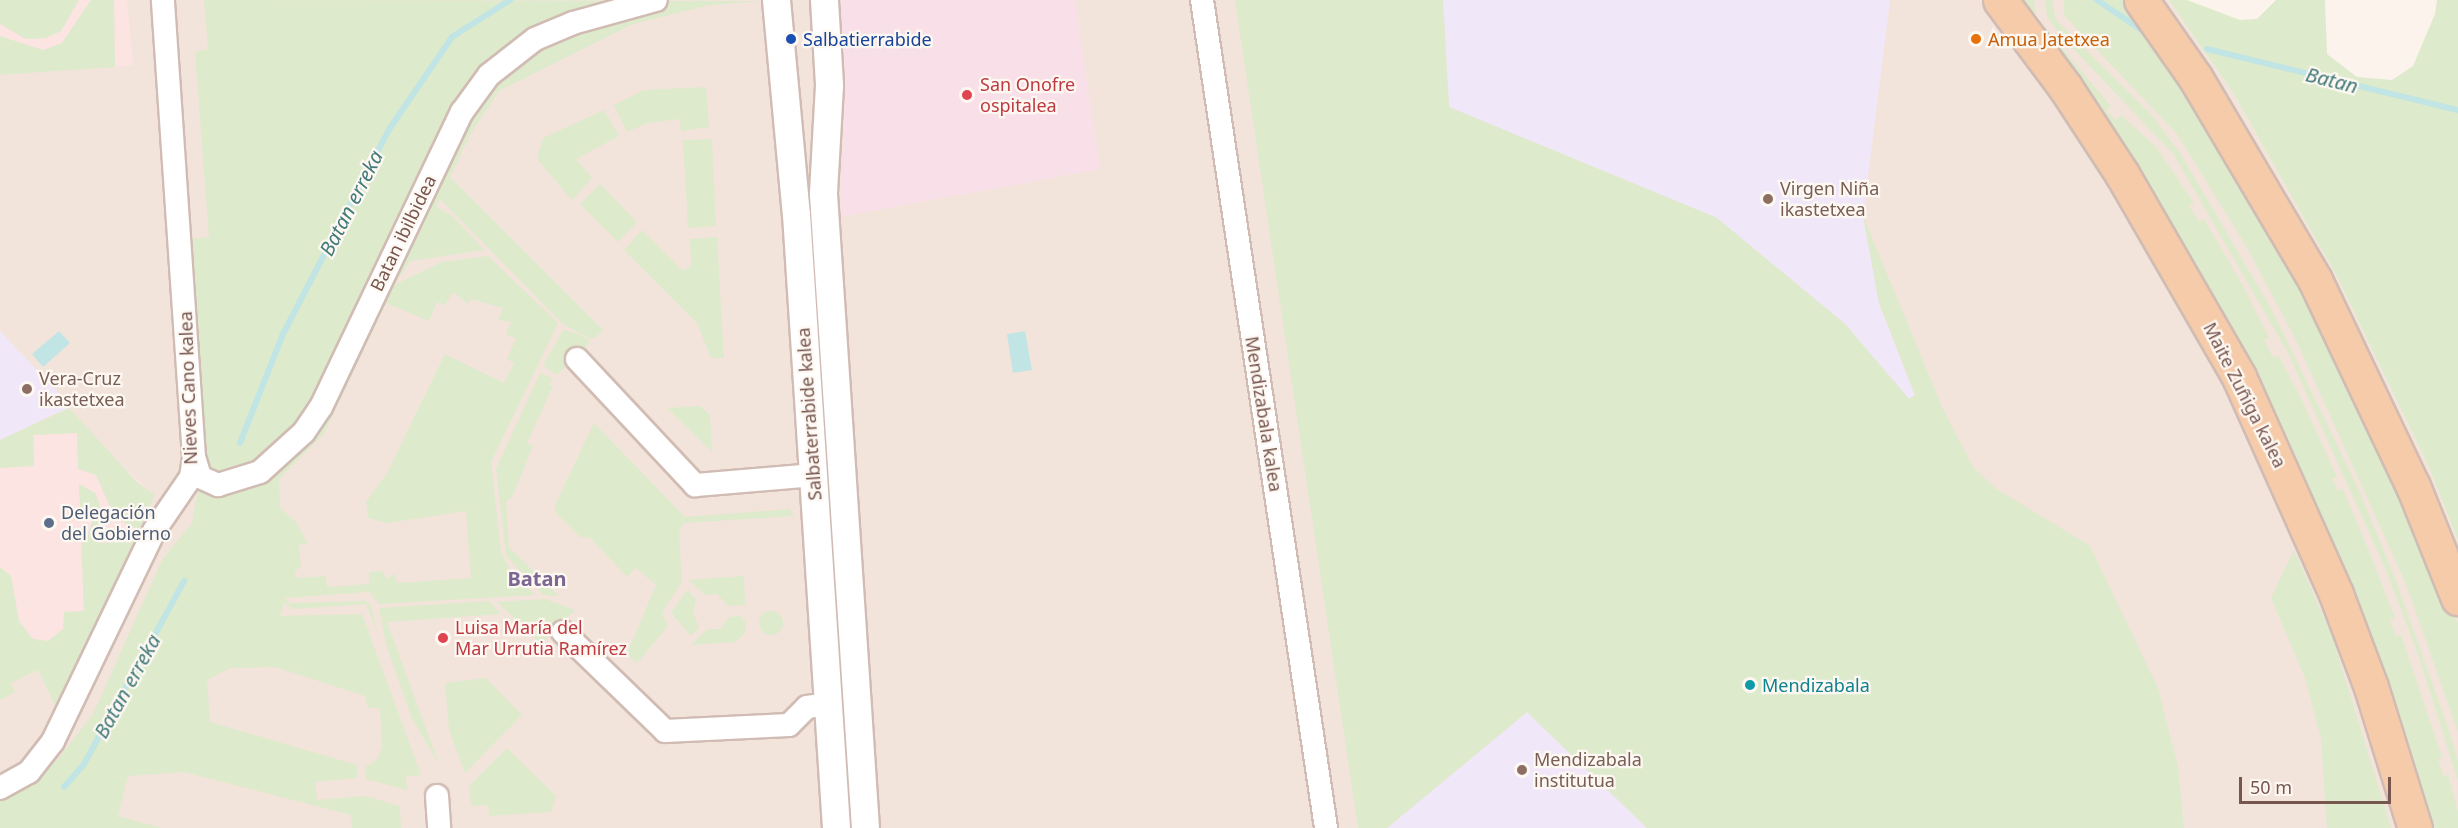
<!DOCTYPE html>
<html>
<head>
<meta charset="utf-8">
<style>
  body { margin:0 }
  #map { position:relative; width:2458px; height:828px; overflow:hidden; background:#fcf3ec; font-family:"Noto Sans",sans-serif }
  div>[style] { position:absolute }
  .residential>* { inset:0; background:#f3e4db }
  .commercial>* { inset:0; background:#fbe4e1 }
  .education>* { inset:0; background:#f0e8f9 }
  .medical>* { inset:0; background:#f9e0e8 }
  .green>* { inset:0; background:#ddeacb }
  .round { border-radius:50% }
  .water>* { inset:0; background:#c1e5e4 }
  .stream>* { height:6px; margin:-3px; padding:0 3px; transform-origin:3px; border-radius:3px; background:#c1e5e4 }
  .roads { filter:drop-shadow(2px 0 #d1bcb4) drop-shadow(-2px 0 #d1bcb4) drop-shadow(0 2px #d1bcb4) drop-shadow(0 -2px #d1bcb4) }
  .minor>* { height:22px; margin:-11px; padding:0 11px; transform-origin:11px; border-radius:11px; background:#fff }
  .tertiary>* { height:27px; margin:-13.5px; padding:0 13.5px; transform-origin:13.5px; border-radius:13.5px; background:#fff }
  .primary>* { height:33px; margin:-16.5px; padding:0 16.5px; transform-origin:16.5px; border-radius:16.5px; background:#f6cba9 }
  .dots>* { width:16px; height:16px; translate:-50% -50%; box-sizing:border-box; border:3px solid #fef8f3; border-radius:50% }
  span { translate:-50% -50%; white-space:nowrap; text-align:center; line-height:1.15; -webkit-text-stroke:4.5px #fef8f3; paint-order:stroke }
  .transit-label { font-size:18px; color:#164399 }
  .left { translate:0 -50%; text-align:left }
  .food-label { font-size:18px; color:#c56008 }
  .health-label { font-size:18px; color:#be3a42 }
  .education-label { font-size:18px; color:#785e54 }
  .street-label { font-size:18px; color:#77564f }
  .service-label { font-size:18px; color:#4e5e75 }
  .culture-label { font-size:18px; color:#0d838f }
  .water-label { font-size:20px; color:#437b7a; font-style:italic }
  .neighbourhood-label { font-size:20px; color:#7c6792; font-weight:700 }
  .scale { position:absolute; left:2239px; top:777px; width:152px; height:27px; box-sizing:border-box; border:3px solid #77564f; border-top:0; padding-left:8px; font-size:18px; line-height:21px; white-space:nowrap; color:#77564f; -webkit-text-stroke:4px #fef8f3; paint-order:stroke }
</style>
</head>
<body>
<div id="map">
  <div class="residential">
    <div style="clip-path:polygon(0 0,2169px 0,2235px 96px,2337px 277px,2428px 465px,2458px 541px,2458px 828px,0 828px)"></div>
  </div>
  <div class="commercial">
    <div style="clip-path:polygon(0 0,127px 0,133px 65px,0 75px)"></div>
    <div style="clip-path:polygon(61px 411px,155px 495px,57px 709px,0 594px,0 440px)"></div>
  </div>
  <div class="education">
    <div style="clip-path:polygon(1443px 0,1890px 0,1863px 216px,1879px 303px,1915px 396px,1909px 399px,1845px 324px,1717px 218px,1449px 107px)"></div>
    <div style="clip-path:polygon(0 331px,71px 406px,63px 414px,60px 411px,0 440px)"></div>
    <div style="clip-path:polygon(1527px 712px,1647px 828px,1387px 828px)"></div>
  </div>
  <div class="medical">
    <div style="clip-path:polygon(840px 0,1075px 0,1100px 169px,840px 217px,845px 76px)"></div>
  </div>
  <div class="green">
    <div style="clip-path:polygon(0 0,79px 0,61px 31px,46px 38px,26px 39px,0 24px)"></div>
    <div style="clip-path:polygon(91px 0,114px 0,115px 67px,0 75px,0 36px,43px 50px,62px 43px)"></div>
    <div style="clip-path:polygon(evenodd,204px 0,764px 1px,710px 5px,633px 24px,499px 91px,470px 135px,450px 177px,603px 330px,596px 337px,590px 339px,563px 324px,440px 199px,436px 207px,453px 216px,484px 250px,410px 261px,394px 285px,442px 262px,488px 256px,558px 323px,491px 462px,501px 553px,511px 571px,535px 595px,379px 604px,369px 592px,285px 598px,288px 603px,365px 601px,370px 604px,379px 635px,366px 604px,293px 609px,284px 603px,280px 616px,362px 614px,421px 775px,406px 776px,407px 790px,366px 779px,365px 767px,377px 760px,382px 746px,380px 708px,368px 708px,365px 696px,275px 667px,230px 668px,207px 680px,210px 722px,357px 765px,357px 778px,315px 782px,317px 800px,365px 796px,400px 806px,401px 828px,352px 828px,351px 815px,184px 772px,128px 776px,118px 816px,161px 828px,0 828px,0 799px,27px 785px,58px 759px,93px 714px,162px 560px,192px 523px,205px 449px,192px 239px,209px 237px,195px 52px,208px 49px,204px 0,453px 292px,468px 304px,471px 299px,503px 308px,498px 320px,511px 322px,506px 334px,516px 339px,507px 359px,514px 363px,504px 383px,445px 354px,387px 473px,366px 502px,368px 518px,387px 523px,466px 511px,471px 578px,397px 583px,395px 574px,387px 578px,382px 571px,369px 572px,369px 584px,327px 587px,326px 576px,298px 578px,294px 573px,301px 565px,299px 545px,308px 544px,296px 522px,280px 508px,279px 479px,324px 434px,386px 303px,429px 321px,437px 302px,445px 305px,453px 292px)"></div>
    <div style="clip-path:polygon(1235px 0,1443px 0,1449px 107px,1717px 218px,1845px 324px,1909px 399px,1915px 395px,1879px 303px,1863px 216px,1943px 409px,1973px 467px,1995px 488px,2090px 546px,2158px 688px,2178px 766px,2184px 828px,1647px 828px,1527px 712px,1387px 828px,1358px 828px)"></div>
    <div style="clip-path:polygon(2016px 0,2034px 0,2036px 17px,2111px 106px,2106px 111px,2116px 120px,2121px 115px,2156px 147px,2194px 203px,2189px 206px,2199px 222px,2204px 219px,2242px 284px,2269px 338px,2264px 340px,2273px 358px,2278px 355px,2301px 398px,2337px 477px,2332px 479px,2338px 491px,2343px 489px,2368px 549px,2395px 618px,2390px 620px,2396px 636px,2401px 635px,2442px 757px,2438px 759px,2443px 776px,2448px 775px,2458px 811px,2458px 828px,2426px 828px,2367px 643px)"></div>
    <div style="clip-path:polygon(2045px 0,2052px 0,2056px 20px,2152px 115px,2180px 153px,2272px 310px,2359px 490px,2395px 578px,2448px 728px,2458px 761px,2458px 781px,2419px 657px,2386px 570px,2288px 353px,2174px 155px,2063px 38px,2047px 17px)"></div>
    <div style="clip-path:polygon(2064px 0,2131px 0,2255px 190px,2447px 592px,2458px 623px,2458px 732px,2406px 584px,2297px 342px,2246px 246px,2177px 134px,2064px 15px)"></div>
    <div style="clip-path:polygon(2169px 0,2187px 0,2240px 20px,2257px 19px,2276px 0,2325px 0,2327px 54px,2357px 77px,2392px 80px,2413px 66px,2435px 14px,2437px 0,2458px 0,2458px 541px,2428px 465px,2337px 277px,2235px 96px)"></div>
    <div style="clip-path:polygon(706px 87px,709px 127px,681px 131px,680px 119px,648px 123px,627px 132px,614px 105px,644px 90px)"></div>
    <div style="clip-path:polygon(604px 110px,619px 136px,576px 159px,592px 178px,572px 200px,537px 159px,543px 138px)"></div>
    <div style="clip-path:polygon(712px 139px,716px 226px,688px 228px,683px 140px)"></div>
    <div style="clip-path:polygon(600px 184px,637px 222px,618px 242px,580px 204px)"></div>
    <div style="clip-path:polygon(642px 230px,683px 271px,691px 265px,690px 239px,717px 237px,724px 358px,711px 358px,697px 323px,624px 250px)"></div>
    <div style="clip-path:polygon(563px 330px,582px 335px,590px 342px,557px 375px,543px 366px)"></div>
    <div style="clip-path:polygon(540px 373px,552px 378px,549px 385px,553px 386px,527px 443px,533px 446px,512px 497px,506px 501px,509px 547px,559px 596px,543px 595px,506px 556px,496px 469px)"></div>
    <div style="clip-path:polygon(700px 406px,710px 415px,712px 452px,667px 408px)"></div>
    <div style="clip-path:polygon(69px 408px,137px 482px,155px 495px,139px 530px,115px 518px,96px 475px,78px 469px,77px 433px,33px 435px,34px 466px,0 468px,0 440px)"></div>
    <div style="clip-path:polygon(594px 423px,685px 517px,790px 509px,794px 516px,683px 523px,679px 532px,682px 581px,662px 613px,668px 626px,637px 663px,627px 654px,656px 585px,636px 568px,627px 577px,590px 538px,580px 537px,556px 513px,555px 505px)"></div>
    <div style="clip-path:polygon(79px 484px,95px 493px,99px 502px,102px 543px,134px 541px,57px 709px,38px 670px,11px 683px,15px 692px,0 700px,0 567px,11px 576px,19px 621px,33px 639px,48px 641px,63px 629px,64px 612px,84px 611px,81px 538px,89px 533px,92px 521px,87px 510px,80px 506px)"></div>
    <div style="clip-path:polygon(2294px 550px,2332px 636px,2391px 828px,2327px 828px,2321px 739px,2305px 678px,2271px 598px)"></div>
    <div style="clip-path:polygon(744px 576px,745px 605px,728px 606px,717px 594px,705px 595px,689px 580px)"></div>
    <div style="clip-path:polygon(687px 590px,696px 599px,693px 612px,699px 628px,691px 636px,671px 613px)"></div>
    <div style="clip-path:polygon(545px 599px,575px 610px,541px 644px,497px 602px)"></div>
    <div style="clip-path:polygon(489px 601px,501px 614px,387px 622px,439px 764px,412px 719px,386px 644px,379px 608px)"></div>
    <div class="round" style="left:759px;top:611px;width:24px;height:24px"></div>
    <div style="clip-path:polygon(740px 616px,745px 620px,746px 631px,736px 642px,691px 645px,707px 629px,720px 629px,729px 617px)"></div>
    <div style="clip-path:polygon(486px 678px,522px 715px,465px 773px,449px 730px,445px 683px)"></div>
    <div style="clip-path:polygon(507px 748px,556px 796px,551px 812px,489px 816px,488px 805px,471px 806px,469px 786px)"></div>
  </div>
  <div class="water">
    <div style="clip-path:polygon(59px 331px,70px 343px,43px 367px,32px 354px)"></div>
    <div style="clip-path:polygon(1025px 331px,1032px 370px,1013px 373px,1007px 334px)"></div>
  </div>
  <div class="stream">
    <div style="left:2097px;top:0;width:63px;rotate:33.9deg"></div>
    <div style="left:2207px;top:49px;width:258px;rotate:13.7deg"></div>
    <div style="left:240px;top:443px;width:117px;rotate:-68.5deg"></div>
    <div style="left:283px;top:334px;width:232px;rotate:-62.6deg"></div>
    <div style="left:390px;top:128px;width:110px;rotate:-55.7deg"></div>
    <div style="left:452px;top:37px;width:69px;rotate:-32.5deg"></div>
    <div style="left:64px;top:787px;width:30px;rotate:-49deg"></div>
    <div style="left:84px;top:764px;width:209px;rotate:-61.3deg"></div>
  </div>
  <div class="roads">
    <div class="minor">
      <div style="left:1202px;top:0;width:837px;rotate:81.48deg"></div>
      <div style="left:577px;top:359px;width:173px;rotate:46.9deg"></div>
      <div style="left:695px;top:485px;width:118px;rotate:-4.8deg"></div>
      <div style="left:194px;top:457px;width:21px;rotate:73deg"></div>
      <div style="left:200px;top:477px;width:20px;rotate:24deg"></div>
      <div style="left:218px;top:485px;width:44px;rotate:-17.2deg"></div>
      <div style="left:260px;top:472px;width:59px;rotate:-42.3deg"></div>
      <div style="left:304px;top:432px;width:30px;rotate:-56deg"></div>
      <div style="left:321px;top:407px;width:327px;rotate:-64.5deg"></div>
      <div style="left:462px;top:112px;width:46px;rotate:-53.9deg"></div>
      <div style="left:489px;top:75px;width:58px;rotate:-38deg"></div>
      <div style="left:535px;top:39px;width:41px;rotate:-22.8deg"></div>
      <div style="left:573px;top:23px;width:86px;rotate:-15.5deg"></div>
      <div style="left:563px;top:632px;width:142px;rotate:44.1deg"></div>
      <div style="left:665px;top:731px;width:124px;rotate:-2.8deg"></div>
      <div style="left:789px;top:725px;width:25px;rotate:-45deg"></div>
      <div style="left:807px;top:707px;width:21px;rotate:-8deg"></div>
      <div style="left:0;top:788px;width:33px;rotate:-29deg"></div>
      <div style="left:29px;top:772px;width:39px;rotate:-52deg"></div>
      <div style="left:53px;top:741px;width:233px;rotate:-64.3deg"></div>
      <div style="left:154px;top:531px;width:65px;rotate:-55.6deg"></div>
      <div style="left:191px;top:477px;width:20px;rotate:-81deg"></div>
      <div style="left:194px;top:457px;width:458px;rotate:-93.9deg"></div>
      <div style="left:437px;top:796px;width:32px;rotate:86deg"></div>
    </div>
    <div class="tertiary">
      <div style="left:776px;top:0;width:215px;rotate:84.7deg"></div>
      <div style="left:796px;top:214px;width:615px;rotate:86.27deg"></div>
      <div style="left:824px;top:0;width:85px;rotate:86.6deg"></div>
      <div style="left:829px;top:85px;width:109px;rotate:93.2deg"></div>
      <div style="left:823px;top:194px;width:635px;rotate:86.21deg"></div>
    </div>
    <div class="primary">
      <div style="left:2000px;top:0;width:109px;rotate:53.2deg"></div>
      <div style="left:2065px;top:87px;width:104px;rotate:56.8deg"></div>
      <div style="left:2122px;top:174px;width:234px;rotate:60deg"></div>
      <div style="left:2239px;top:377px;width:238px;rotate:65.9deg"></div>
      <div style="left:2336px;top:594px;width:99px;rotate:69.4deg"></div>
      <div style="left:2371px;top:687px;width:148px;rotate:72.7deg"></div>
      <div style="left:2141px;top:0;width:94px;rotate:55deg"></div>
      <div style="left:2195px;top:77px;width:236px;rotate:59.4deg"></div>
      <div style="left:2315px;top:280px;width:228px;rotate:64.6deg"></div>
      <div style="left:2413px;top:486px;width:121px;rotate:68.1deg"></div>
    </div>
  </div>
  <div class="dots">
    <div style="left:791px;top:39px;background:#1a4fb4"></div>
    <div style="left:1976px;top:39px;background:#e8710a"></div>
    <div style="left:967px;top:95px;background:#e0444e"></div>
    <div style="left:1768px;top:199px;background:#8d6e63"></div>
    <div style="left:27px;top:389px;background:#8d6e63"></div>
    <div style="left:49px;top:523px;background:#5c6f8a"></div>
    <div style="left:443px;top:638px;background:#e0444e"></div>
    <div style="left:1750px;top:685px;background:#0f9aa8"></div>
    <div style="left:1522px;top:770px;background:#8d6e63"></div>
  </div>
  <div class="transit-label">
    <span class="left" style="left:803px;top:39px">Salbatierrabide</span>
  </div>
  <div class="food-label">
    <span class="left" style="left:1988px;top:39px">Amua Jatetxea</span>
  </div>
  <div class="health-label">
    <span class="left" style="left:980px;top:95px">San Onofre<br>ospitalea</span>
    <span class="left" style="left:455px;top:638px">Luisa María del<br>Mar Urrutia Ramírez</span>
  </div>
  <div class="education-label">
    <span class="left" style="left:1780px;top:199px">Virgen Niña<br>ikastetxea</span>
    <span class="left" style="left:39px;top:389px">Vera-Cruz<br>ikastetxea</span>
    <span class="left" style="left:1534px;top:770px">Mendizabala<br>institutua</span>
  </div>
  <div class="street-label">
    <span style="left:403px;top:233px;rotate:-64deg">Batan ibilbidea</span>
    <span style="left:188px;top:388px;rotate:-92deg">Nieves Cano kalea</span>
    <span style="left:2245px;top:395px;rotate:63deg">Maite Zuñiga kalea</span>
    <span style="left:809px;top:414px;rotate:-94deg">Salbaterrabide kalea</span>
    <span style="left:1264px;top:414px;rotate:81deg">Mendizabala kalea</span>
  </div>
  <div class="service-label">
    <span class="left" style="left:61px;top:523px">Delegación<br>del Gobierno</span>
  </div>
  <div class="culture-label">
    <span class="left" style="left:1762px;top:685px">Mendizabala</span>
  </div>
  <div class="water-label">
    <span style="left:2332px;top:80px;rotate:14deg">Batan</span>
    <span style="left:351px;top:203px;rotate:-63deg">Batan erreka</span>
    <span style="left:127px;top:686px;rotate:-61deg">Batan erreka</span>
  </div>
  <div class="neighbourhood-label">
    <span style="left:537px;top:578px">Batan</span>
  </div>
  <div class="scale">50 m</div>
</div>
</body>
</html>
